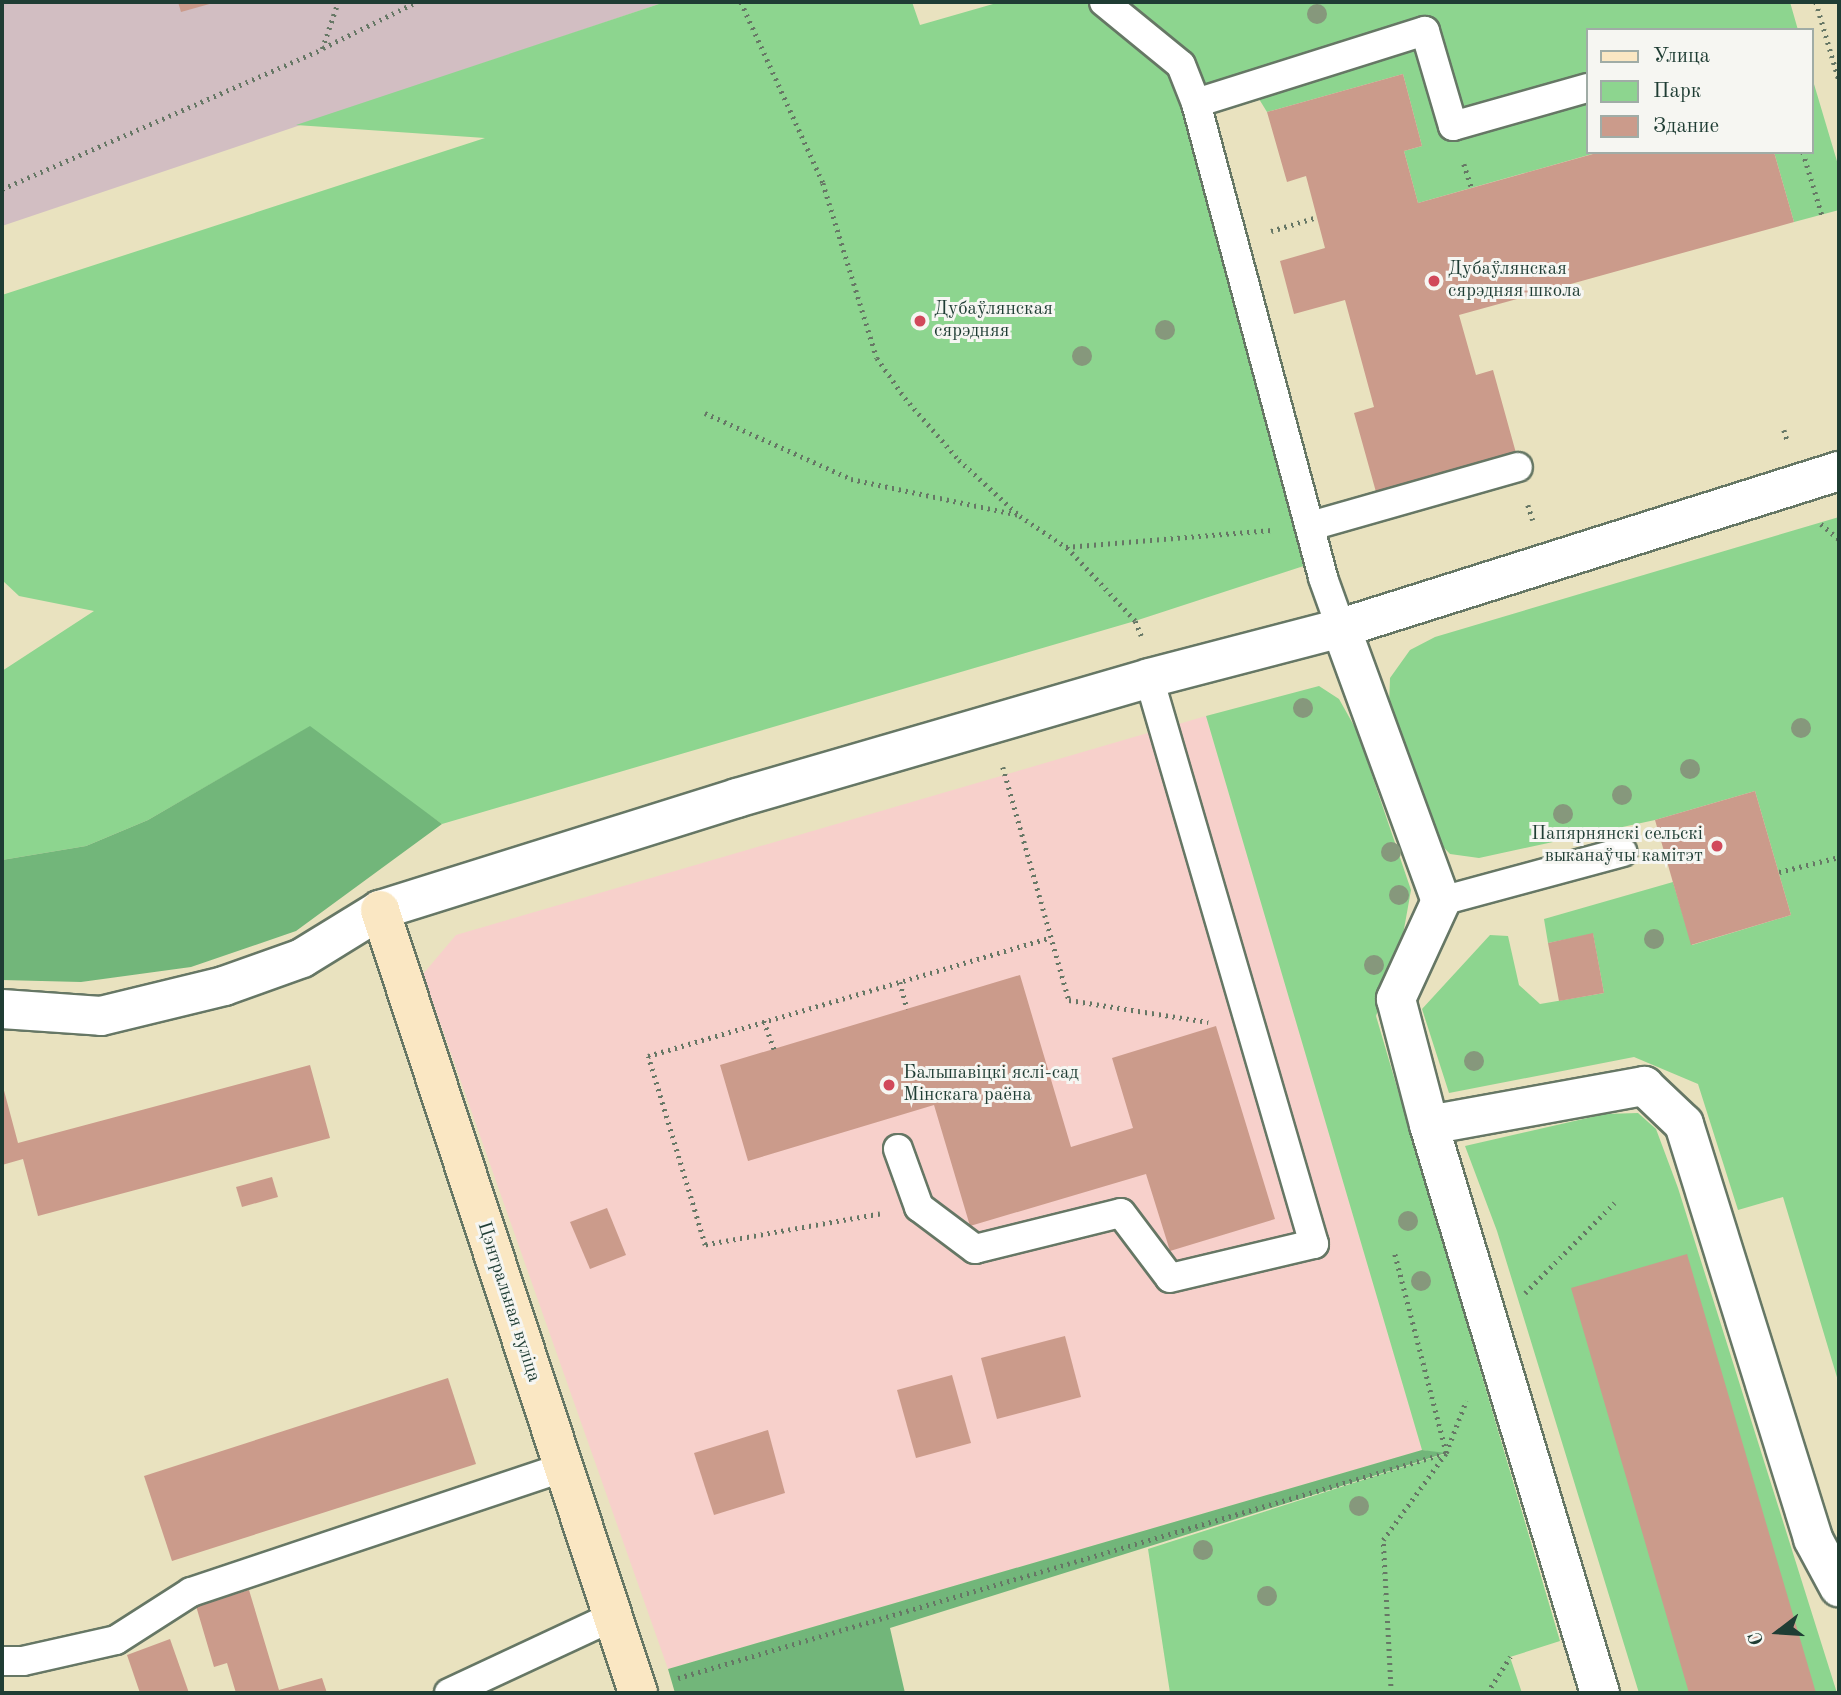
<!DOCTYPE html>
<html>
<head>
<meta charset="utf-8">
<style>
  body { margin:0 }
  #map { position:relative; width:1841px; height:1695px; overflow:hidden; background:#e9e2bf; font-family:"Old Standard TT",serif }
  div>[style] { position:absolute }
  .built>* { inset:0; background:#f7d0cb }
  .industrial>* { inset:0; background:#d2bec2 }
  .green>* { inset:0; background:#8dd58f }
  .forest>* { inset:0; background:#72b67a }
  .building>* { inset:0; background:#cb9b8b }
  .path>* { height:4.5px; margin-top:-2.25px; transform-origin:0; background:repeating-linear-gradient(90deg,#667765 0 2px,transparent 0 7px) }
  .roads { filter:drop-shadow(2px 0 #667765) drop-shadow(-2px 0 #667765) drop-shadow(0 2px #667765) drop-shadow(0 -2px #667765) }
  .lane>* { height:28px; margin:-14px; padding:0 14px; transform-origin:14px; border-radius:14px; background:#fff }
  .street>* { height:38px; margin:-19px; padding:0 19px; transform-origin:19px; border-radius:19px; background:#fff }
  .secondary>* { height:38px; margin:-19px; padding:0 19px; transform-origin:19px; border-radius:19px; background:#fae7c3 }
  .trees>* { width:20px; height:20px; margin:-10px; border-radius:50%; background:#86987c }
  .dots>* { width:19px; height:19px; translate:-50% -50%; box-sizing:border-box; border:4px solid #f6f6f2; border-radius:50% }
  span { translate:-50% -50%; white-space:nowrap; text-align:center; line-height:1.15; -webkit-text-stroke:6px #f6f6f2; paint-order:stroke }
  .poi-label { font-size:19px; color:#1f3d34 }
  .left { translate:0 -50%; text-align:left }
  .right { translate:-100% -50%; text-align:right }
  .street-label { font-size:19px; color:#1f3d34 }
  .frame { position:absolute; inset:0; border:4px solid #1f3d34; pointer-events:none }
  .legend { position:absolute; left:1586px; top:28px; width:228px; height:126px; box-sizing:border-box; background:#f6f6f2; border:2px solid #a0aca6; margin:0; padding:9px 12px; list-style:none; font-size:21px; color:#1f3d34 }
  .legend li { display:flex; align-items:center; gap:14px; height:35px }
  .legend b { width:35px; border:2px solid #a0aca6 }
  .north { position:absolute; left:1743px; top:1597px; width:70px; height:70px; -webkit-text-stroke:5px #f6f6f2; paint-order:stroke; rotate:253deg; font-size:19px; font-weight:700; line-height:28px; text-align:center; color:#1f3d34 }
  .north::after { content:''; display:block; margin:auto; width:24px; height:32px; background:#1f3d34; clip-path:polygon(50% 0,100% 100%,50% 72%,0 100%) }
</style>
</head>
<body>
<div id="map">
  <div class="built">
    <div style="clip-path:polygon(1206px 716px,1422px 1450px,668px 1669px,423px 974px,456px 935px)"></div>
  </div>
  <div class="industrial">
    <div style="clip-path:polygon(2px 2px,665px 2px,2px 226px)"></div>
  </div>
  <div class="green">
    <div style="clip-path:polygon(665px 2px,912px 2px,920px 25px,1000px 2px,1790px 2px,1798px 30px,1587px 30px,1587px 152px,1599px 152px,1418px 203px,1404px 151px,1422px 146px,1403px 74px,1267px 112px,1251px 86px,1196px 103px,1319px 561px,1135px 621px,442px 824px,306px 729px,148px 820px,86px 846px,2px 860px,2px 671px,94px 611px,19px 596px,2px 580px,2px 295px,485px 138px,296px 125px)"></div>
    <div style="clip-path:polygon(1811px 74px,1839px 168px,1839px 210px,1794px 222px,1774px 152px,1811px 152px)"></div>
    <div style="clip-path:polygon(1839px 517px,1839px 1384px,1783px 1197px,1738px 1210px,1698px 1084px,1634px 1057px,1449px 1093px,1422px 1009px,1490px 935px,1508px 936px,1519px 985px,1540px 1004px,1604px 993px,1593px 934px,1548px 943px,1544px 919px,1673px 882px,1692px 945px,1791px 915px,1755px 791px,1655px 820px,1479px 858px,1450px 854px,1428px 831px,1389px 706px,1390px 678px,1410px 650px,1435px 637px)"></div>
    <div style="clip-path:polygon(1319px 686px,1339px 699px,1357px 731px,1411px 890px,1401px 946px,1376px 1016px,1560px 1641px,1510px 1657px,1522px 1693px,1170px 1693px,1148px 1549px,1444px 1454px,1422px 1450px,1206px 716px)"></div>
    <div style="clip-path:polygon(1638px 1113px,1656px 1129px,1678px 1188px,1837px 1693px,1639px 1693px,1497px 1231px,1465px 1146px,1605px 1114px)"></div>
  </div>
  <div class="forest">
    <div style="clip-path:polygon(310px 726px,442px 824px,296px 931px,191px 967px,81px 982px,2px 980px,2px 860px,86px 846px,148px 820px)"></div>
    <div style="clip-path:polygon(1422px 1450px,1446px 1453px,890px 1628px,905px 1693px,675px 1693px,668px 1669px)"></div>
  </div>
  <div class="building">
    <div style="clip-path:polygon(178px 2px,213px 2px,213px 3px,181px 12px)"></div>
    <div style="clip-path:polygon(1403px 74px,1422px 146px,1404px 151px,1418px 203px,1600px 152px,1774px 152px,1794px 222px,1459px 315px,1476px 375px,1493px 370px,1516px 453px,1376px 492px,1354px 413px,1374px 407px,1345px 300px,1294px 314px,1280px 261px,1325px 248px,1306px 176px,1287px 182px,1267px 112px)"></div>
    <div style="clip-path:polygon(1755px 791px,1791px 915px,1691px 945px,1655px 820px)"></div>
    <div style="clip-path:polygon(1593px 933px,1604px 993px,1559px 1001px,1548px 943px)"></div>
    <div style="clip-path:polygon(1020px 975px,1071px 1147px,1133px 1128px,1112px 1058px,1216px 1026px,1275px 1219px,1170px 1251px,1146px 1174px,970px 1226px,934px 1105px,748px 1161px,720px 1065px)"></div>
    <div style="clip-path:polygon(310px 1065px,330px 1138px,38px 1216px,23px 1159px,2px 1165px,2px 1083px,18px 1143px)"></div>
    <div style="clip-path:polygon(272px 1177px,278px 1197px,242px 1207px,236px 1187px)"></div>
    <div style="clip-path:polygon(607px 1208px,626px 1255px,590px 1269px,570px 1222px)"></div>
    <div style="clip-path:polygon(1687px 1254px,1816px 1693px,1689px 1693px,1571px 1288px)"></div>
    <div style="clip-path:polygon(1065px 1336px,1081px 1397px,997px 1419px,981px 1358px)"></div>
    <div style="clip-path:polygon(952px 1375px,971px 1443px,916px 1458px,897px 1390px)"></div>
    <div style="clip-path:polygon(448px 1378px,476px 1464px,172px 1561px,144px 1476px)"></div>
    <div style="clip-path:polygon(768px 1430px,785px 1493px,714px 1515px,694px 1453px)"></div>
    <div style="clip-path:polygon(249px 1590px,279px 1690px,322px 1678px,327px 1693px,236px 1693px,227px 1663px,214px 1667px,196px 1606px)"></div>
    <div style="clip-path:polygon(170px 1639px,189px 1693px,140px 1693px,127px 1655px)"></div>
  </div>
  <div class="path">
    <div style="left:741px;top:2px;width:199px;rotate:65.6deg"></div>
    <div style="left:823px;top:183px;width:183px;rotate:72.9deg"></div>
    <div style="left:877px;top:358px;width:49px;rotate:55deg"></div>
    <div style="left:905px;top:398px;width:82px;rotate:48.9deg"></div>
    <div style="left:959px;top:460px;width:83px;rotate:42.6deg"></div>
    <div style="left:1020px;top:516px;width:55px;rotate:34deg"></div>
    <div style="left:1816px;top:2px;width:81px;rotate:73.6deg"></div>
    <div style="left:323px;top:48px;width:104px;rotate:-26.3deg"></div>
    <div style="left:1803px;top:152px;width:66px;rotate:73.2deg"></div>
    <div style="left:1464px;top:164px;width:25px;rotate:72deg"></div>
    <div style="left:2px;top:189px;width:349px;rotate:-23.6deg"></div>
    <div style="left:322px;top:49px;width:50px;rotate:-71.2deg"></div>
    <div style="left:1271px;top:231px;width:48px;rotate:-16.9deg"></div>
    <div style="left:705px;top:413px;width:160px;rotate:24.3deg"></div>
    <div style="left:851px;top:479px;width:172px;rotate:12.1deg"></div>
    <div style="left:1784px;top:430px;width:13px;rotate:72deg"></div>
    <div style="left:1528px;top:505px;width:16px;rotate:72deg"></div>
    <div style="left:1821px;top:524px;width:23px;rotate:40deg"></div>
    <div style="left:1141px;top:636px;width:16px;rotate:-112deg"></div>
    <div style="left:1135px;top:621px;width:101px;rotate:-133deg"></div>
    <div style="left:1066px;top:547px;width:207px;rotate:-4.7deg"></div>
    <div style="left:1003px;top:767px;width:242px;rotate:74.2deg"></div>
    <div style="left:1069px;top:1000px;width:141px;rotate:9deg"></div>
    <div style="left:1779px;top:872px;width:62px;rotate:-14deg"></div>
    <div style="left:900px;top:982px;width:28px;rotate:75deg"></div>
    <div style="left:764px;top:1021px;width:30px;rotate:70deg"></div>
    <div style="left:880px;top:1214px;width:178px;rotate:170deg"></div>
    <div style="left:705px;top:1245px;width:197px;rotate:-106.8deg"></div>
    <div style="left:648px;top:1056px;width:419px;rotate:-16.4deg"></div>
    <div style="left:1525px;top:1293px;width:127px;rotate:-45.3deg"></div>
    <div style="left:678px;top:1678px;width:800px;rotate:-16.33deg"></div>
    <div style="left:1446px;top:1453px;width:56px;rotate:-69deg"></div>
    <div style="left:1391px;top:1693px;width:153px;rotate:-93deg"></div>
    <div style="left:1383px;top:1540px;width:107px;rotate:-54.1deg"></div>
    <div style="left:1446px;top:1453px;width:208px;rotate:-104.5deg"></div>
    <div style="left:1487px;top:1693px;width:43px;rotate:-57.4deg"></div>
  </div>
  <div class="roads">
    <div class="lane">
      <div style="left:1104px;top:2px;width:99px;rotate:39.3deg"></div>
      <div style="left:1181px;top:65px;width:41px;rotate:68.5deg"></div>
      <div style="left:1196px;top:103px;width:492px;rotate:75deg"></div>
      <div style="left:1323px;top:578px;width:53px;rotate:70.2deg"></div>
      <div style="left:1196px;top:103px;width:240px;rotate:-17.5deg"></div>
      <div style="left:1425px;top:31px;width:99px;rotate:73.6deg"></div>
      <div style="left:1453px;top:126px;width:139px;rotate:-15.8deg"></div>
      <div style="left:1311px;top:526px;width:215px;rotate:-15.9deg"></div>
      <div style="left:1441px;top:901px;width:188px;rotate:-15.1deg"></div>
      <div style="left:898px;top:1149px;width:62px;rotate:70.1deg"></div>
      <div style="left:919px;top:1207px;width:70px;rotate:36.9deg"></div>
      <div style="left:975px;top:1249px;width:150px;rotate:-13.9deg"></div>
      <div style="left:1121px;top:1213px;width:81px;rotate:53deg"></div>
      <div style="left:1170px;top:1278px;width:148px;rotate:-13.3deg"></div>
      <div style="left:1314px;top:1244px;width:590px;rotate:-106.25deg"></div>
      <div style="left:2px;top:1661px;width:21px"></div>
      <div style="left:23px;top:1661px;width:95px;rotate:-12.7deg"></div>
      <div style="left:116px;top:1640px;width:89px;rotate:-32.6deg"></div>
      <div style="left:191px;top:1592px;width:391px;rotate:-18.5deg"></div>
      <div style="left:449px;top:1693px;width:180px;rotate:-25deg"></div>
    </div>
    <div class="street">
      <div style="left:1341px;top:628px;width:291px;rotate:69.9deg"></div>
      <div style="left:1441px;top:901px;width:108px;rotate:114.7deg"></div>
      <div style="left:1396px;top:999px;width:130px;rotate:75.3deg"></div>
      <div style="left:1429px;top:1125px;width:593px;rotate:73.25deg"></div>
      <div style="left:2px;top:1009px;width:99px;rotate:4deg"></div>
      <div style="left:101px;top:1016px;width:127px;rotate:-13.7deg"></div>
      <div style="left:224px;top:986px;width:83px;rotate:-19.7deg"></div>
      <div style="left:302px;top:958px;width:92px;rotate:-31.6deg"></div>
      <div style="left:380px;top:910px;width:374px;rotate:-17.4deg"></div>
      <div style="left:737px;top:798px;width:429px;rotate:-16.2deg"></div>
      <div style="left:1149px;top:678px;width:198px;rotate:-14.6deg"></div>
      <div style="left:1341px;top:628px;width:522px;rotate:-17.5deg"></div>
      <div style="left:1429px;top:1125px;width:219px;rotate:-10.3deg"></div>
      <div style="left:1644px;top:1086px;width:55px;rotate:43.5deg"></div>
      <div style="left:1684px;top:1124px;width:435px;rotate:72.7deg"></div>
      <div style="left:1813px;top:1539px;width:55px;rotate:61.6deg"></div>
    </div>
    <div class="secondary">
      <div style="left:380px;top:910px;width:824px;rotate:71.76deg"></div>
    </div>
  </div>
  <div class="trees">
    <div style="left:1317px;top:14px"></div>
    <div style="left:1165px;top:330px"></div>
    <div style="left:1082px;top:356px"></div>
    <div style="left:1303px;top:708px"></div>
    <div style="left:1801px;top:728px"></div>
    <div style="left:1690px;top:769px"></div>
    <div style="left:1622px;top:795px"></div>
    <div style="left:1563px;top:814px"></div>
    <div style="left:1391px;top:852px"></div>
    <div style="left:1399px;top:895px"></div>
    <div style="left:1654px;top:939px"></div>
    <div style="left:1374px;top:965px"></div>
    <div style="left:1474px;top:1061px"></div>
    <div style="left:1408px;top:1221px"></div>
    <div style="left:1421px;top:1281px"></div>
    <div style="left:1359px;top:1506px"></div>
    <div style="left:1203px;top:1550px"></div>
    <div style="left:1267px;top:1596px"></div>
  </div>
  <div class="dots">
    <div style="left:1434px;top:281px;background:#d1495b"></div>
    <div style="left:920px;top:321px;background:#d1495b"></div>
    <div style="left:1717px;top:846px;background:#d1495b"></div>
    <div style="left:889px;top:1085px;background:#d1495b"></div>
  </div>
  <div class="poi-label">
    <span class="left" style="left:1448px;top:281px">Дубаўлянская<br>сярэдняя школа</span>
    <span class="left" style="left:934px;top:321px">Дубаўлянская<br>сярэдняя</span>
    <span class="right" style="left:1703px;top:846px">Папярнянскі сельскі<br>выканаўчы камітэт</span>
    <span class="left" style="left:903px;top:1085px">Бальшавіцкі яслі-сад<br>Мінскага раёна</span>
  </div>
  <div class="street-label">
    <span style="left:508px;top:1302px;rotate:72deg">Цэнтральная вуліца</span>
  </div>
  <div class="frame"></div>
  <ul class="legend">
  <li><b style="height:9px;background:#fae7c3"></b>Улица</li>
  <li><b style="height:19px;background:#8dd58f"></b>Парк</li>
  <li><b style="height:19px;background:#cb9b8b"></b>Здание</li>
  </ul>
  <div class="north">С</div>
</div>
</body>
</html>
